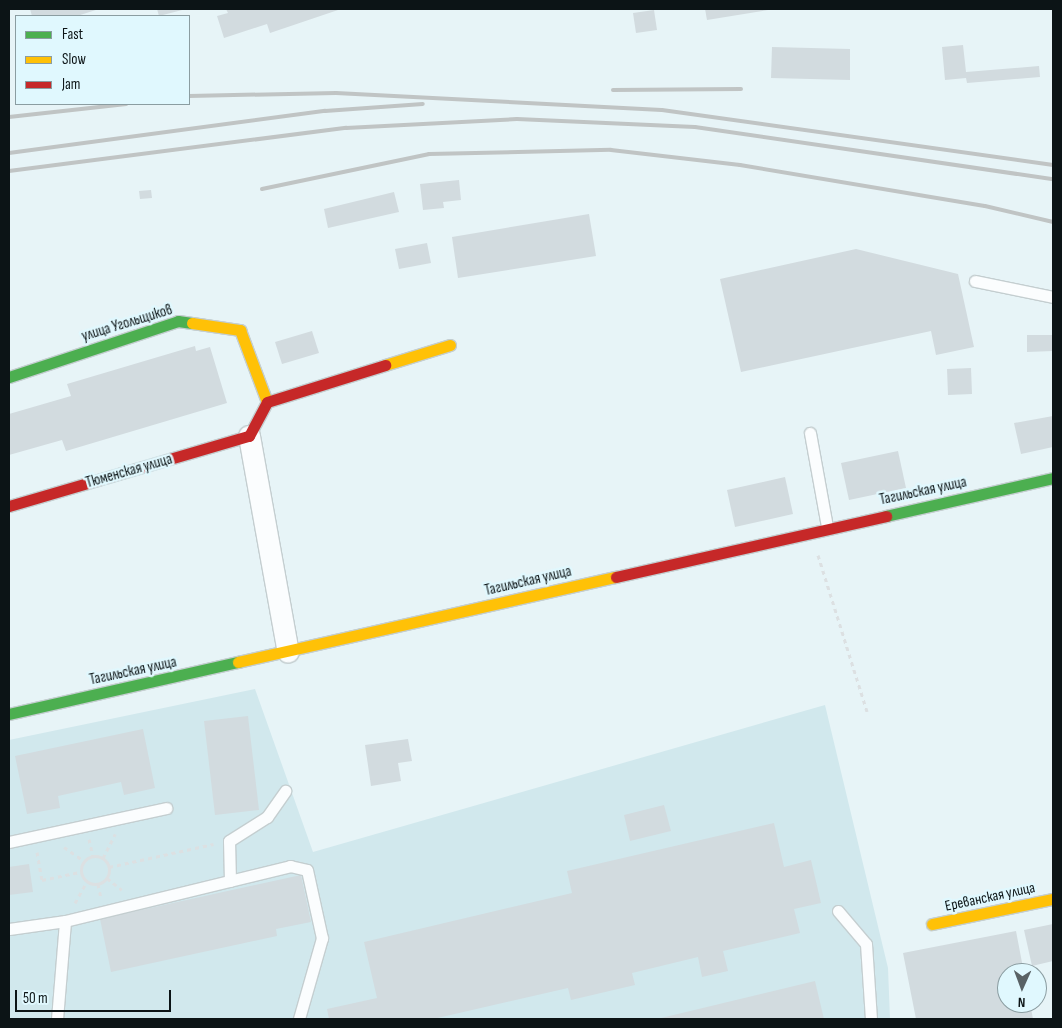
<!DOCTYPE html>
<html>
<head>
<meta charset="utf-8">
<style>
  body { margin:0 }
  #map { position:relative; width:1062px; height:1028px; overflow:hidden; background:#e7f4f7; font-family:"Sofia Sans Condensed",sans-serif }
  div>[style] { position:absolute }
  .built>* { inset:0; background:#d1e8ed }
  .building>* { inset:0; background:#d2dbdf }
  .path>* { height:3px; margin-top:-1.5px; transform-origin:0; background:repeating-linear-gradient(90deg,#dce0e2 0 4px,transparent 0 8px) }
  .path>.ring { margin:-1.5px; padding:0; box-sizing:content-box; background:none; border:3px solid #dce0e2; border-radius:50% }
  .roads { filter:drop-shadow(1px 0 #c4ced0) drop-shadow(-1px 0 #c4ced0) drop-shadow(0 1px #c4ced0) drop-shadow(0 -1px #c4ced0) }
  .lane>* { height:11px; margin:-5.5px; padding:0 5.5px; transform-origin:5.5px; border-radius:5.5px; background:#fbfdfe }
  .street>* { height:21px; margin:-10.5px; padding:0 10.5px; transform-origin:10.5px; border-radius:10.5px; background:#fbfdfe }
  .fast>* { height:11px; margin:-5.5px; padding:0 5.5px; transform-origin:5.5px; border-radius:5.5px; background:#4caf50 }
  .slow>* { height:11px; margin:-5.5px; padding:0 5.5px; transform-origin:5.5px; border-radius:5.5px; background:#ffc107 }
  .jam>* { height:11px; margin:-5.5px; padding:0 5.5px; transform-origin:5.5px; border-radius:5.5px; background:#c62828 }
  .rail>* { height:4px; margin:-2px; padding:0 2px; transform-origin:2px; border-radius:2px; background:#c0c4c4 }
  span { translate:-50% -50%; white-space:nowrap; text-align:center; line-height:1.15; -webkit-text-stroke:5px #e0f8fe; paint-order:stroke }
  .street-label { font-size:15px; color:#0c1416 }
  .frame { position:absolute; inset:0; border:10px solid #0c1416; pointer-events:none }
  .legend { position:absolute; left:15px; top:15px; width:175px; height:90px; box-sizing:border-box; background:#e0f8fe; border:1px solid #8b9da1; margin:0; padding:6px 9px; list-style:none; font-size:15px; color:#0c1416 }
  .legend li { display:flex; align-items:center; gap:10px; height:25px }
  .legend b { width:25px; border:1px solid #8b9da1 }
  .north { position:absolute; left:997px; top:963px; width:50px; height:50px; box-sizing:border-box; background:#e0f8fe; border:1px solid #8b9da1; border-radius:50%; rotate:182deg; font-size:14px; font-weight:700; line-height:20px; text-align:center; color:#0c1416 }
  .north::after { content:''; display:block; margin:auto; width:18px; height:22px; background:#596265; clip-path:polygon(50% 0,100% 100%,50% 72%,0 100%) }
  .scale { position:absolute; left:15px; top:990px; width:156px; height:22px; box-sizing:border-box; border:2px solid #0c1416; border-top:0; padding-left:6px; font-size:15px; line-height:18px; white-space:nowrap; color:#0c1416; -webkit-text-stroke:4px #e0f8fe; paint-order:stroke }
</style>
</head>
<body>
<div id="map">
  <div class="built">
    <div style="clip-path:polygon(255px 689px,313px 852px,825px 705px,888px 968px,890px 1019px,9px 1019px,9px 740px)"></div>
  </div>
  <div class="building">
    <div style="clip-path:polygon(30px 9px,99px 9px,77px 16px,32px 16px)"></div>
    <div style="clip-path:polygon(157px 9px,186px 9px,159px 16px)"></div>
    <div style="clip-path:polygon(226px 9px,341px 9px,270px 33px,267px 24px,224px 38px,217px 16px,228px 13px)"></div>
    <div style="clip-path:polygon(705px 9px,768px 9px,768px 10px,707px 20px)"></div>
    <div style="clip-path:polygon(654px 10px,657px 30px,636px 33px,633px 13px)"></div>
    <div style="clip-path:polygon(963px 45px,966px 72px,1039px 66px,1040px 77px,967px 83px,966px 78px,945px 80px,942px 47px)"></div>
    <div style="clip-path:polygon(772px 47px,850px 49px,850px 80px,771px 78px)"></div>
    <div style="clip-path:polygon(459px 180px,461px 200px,443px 202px,444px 208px,423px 210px,420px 184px)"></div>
    <div style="clip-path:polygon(151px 190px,152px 198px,140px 199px,139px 191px)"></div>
    <div style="clip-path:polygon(394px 192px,399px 212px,328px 228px,324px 209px)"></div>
    <div style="clip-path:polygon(589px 214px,596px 256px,458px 278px,452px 237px)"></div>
    <div style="clip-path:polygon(427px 243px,431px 263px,399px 269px,395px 249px)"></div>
    <div style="clip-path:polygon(856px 249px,958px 274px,974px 347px,936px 355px,931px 331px,741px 372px,720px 279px)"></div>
    <div style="clip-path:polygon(312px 331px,319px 353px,282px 364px,275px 342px)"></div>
    <div style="clip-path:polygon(1027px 335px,1053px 335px,1053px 351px,1027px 352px)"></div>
    <div style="clip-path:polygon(195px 346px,196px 351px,210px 347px,227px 403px,66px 451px,62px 440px,9px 455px,9px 414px,71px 396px,67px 384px)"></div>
    <div style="clip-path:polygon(971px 368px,972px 394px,948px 395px,947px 369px)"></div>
    <div style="clip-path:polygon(1053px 416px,1053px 447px,1021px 454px,1014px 423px)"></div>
    <div style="clip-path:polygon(898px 451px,906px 488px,849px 500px,841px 463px)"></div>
    <div style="clip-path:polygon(785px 477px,793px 514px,735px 527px,727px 490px)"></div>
    <div style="clip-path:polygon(248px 716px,259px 810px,215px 815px,204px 721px)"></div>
    <div style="clip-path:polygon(143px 729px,155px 788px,124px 795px,121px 782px,58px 796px,60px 808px,27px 814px,15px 756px)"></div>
    <div style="clip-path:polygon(408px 739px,412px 761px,398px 763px,401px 781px,371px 786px,365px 745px)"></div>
    <div style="clip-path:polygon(664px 805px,671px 831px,630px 841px,624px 815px)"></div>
    <div style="clip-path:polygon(774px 823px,784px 867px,811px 860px,821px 903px,794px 909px,800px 933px,723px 951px,728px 971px,702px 977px,698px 957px,632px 973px,635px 985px,571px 1000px,568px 988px,433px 1019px,329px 1019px,327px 1009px,377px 998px,364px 942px,572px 893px,567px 871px)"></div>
    <div style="clip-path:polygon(29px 864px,33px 892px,9px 895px,9px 867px)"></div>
    <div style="clip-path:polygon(301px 875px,311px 922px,276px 929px,277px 936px,111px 972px,100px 919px)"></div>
    <div style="clip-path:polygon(1053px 924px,1053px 961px,1032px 966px,1024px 930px)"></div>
    <div style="clip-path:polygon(1016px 931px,1024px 973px,1007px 973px,1007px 1003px,1030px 1003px,1033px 1019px,916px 1019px,903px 953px)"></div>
    <div style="clip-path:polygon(815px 981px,824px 1019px,657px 1019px)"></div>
  </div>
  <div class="path">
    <div style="left:818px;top:555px;width:164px;rotate:72.6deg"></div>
    <div style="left:89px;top:839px;width:17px;rotate:77deg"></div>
    <div style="left:64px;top:847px;width:24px;rotate:35deg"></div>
    <div style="left:37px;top:852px;width:28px;rotate:80deg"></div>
    <div style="left:42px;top:880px;width:40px;rotate:-12deg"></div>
    <div class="ring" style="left:81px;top:856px;width:25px;height:25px"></div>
    <div style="left:103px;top:858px;width:27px;rotate:-63deg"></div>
    <div style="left:109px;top:867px;width:107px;rotate:-12.4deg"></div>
    <div style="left:107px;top:878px;width:19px;rotate:39deg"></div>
    <div style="left:98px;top:884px;width:14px;rotate:78deg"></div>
    <div style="left:75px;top:903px;width:25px;rotate:-61deg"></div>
  </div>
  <div class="roads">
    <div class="lane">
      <div style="left:975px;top:281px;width:80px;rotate:11.6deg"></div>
      <div style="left:810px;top:433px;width:96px;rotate:79.7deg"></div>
      <div style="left:9px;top:842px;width:161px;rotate:-12.2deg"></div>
      <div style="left:230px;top:881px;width:40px;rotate:-91.4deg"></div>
      <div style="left:229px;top:841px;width:45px;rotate:-32.3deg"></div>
      <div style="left:267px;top:817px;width:32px;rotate:-55deg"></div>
      <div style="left:838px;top:911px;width:43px;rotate:49.7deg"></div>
      <div style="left:866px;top:944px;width:75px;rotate:86.2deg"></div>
      <div style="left:9px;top:929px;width:57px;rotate:-8.1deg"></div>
      <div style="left:65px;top:921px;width:232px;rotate:-13.7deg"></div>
      <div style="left:290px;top:866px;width:17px;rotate:13deg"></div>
      <div style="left:307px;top:870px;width:70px;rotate:77.6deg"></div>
      <div style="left:322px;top:938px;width:84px;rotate:105.9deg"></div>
      <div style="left:57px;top:1019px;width:98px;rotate:-85.3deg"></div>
    </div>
    <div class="street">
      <div style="left:249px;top:436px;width:219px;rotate:79.8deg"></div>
    </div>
    <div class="fast">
      <div style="left:9px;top:377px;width:178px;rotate:-18.3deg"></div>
      <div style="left:178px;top:321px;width:14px;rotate:8deg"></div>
      <div style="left:886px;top:516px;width:171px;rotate:-12.8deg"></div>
      <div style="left:9px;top:714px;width:235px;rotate:-12.8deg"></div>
    </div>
    <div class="slow">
      <div style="left:192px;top:323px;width:49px;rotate:8.3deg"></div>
      <div style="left:240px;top:330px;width:77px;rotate:69.4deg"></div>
      <div style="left:385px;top:365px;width:68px;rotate:-17.1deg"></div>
      <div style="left:238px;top:662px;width:387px;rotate:-12.7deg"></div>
      <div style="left:932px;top:924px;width:124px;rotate:-11.7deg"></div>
    </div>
    <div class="jam">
      <div style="left:9px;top:506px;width:250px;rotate:-16.3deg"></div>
      <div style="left:249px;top:436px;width:38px;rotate:-62deg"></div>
      <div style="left:267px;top:402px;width:124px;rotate:-17.4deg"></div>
      <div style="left:616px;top:577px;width:277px;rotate:-12.7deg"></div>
    </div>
  </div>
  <div class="rail">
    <div style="left:613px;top:90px;width:128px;rotate:-0.4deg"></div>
    <div style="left:189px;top:96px;width:147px;rotate:-1.2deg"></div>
    <div style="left:336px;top:93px;width:326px;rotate:3deg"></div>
    <div style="left:662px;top:110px;width:395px;rotate:8deg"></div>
    <div style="left:9px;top:117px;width:118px;rotate:-6.3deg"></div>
    <div style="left:9px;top:153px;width:319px;rotate:-7.6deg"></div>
    <div style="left:325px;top:111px;width:98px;rotate:-4.1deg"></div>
    <div style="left:9px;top:171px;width:340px;rotate:-7.3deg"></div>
    <div style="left:346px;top:128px;width:171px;rotate:-3deg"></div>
    <div style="left:517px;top:119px;width:178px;rotate:2.6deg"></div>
    <div style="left:695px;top:127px;width:362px;rotate:8.3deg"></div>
    <div style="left:262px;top:189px;width:171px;rotate:-11.8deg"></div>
    <div style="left:429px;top:154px;width:182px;rotate:-1.3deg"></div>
    <div style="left:611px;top:150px;width:130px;rotate:6.6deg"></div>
    <div style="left:740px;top:165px;width:248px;rotate:9.5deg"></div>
    <div style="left:985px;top:206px;width:70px;rotate:13.2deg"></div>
  </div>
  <div class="street-label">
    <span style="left:127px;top:323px;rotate:-17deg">улица Угольщиков</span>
    <span style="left:129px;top:471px;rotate:-16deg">Тюменская улица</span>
    <span style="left:923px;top:491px;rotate:-12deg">Тагильская улица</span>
    <span style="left:528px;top:581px;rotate:-13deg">Тагильская улица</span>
    <span style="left:133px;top:671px;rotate:-12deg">Тагильская улица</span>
    <span style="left:990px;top:897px;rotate:-12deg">Ереванская улица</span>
  </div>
  <div class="frame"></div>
  <ul class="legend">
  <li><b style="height:6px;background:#4caf50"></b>Fast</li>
  <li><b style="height:6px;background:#ffc107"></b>Slow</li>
  <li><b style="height:6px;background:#c62828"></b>Jam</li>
  </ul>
  <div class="north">N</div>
  <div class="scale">50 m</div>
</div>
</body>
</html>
